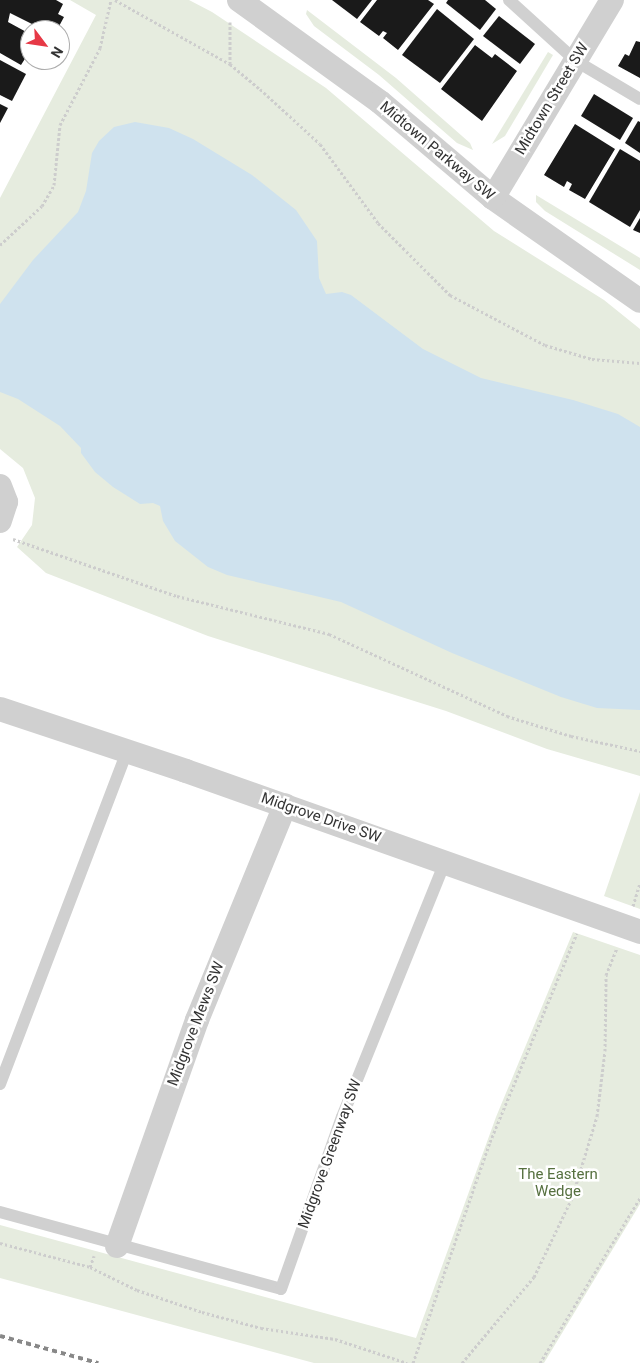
<!DOCTYPE html>
<html>
<head>
<meta charset="utf-8">
<style>
  body { margin:0 }
  #map { position:relative; width:640px; height:1363px; overflow:hidden; background:#fff; font-family:Roboto,sans-serif }
  div>[style] { position:absolute }
  .green>* { inset:0; background:#e6ecdf }
  .water>* { inset:0; background:#cfe2ee }
  .building>* { inset:0; background:#1a1a1a }
  .path>* { height:3px; margin-top:-1.5px; transform-origin:0; background:repeating-linear-gradient(90deg,#cdcdcd 0 2.5px,transparent 0 5px) }
  .lane>* { height:12px; margin:-6px; padding:0 6px; transform-origin:6px; border-radius:6px; background:#d0d0d0 }
  .street>* { height:24px; margin:-12px; padding:0 12px; transform-origin:12px; border-radius:12px; background:#d0d0d0 }
  .rail>* { height:4px; margin-top:-2px; transform-origin:0; background:repeating-linear-gradient(90deg,#888 0 5px,transparent 0 9px) }
  span { translate:-50% -50%; white-space:nowrap; text-align:center; line-height:1.15; -webkit-text-stroke:5px #fff; paint-order:stroke }
  .street-label { font-size:15px; color:#333 }
  .park-label { font-size:15px; color:#56703f }
  .north { position:absolute; left:20px; top:20px; width:50px; height:50px; box-sizing:border-box; background:#fff; border:1px solid #adadad; border-radius:50%; rotate:121deg; font-size:14px; font-weight:700; line-height:20px; text-align:center; color:#333 }
  .north::after { content:''; display:block; margin:auto; width:18px; height:22px; background:#e63946; clip-path:polygon(50% 0,100% 100%,50% 72%,0 100%) }
</style>
</head>
<body>
<div id="map">
  <div class="green">
    <div style="clip-path:polygon(70px 0,189px 0,212px 12px,326px 88px,494px 231px,604px 300px,640px 329px,640px 776px,547px 749px,446px 711px,208px 636px,46px 573px,17px 547px,32px 525px,35px 498px,23px 468px,0 449px,0 198px,96px 15px)"></div>
    <div style="clip-path:polygon(307px 10px,396px 78px,470px 143px,473px 150px,457px 143px,379px 75px,314px 26px,306px 14px)"></div>
    <div style="clip-path:polygon(548px 52px,553px 55px,505px 136px,492px 144px)"></div>
    <div style="clip-path:polygon(536px 195px,640px 258px,640px 270px,545px 211px,536px 202px)"></div>
    <div style="clip-path:polygon(640px 792px,640px 909px,604px 896px)"></div>
    <div style="clip-path:polygon(573px 932px,640px 955px,640px 1204px,544px 1363px,314px 1363px,0 1278px,0 1225px,416px 1338px,496px 1117px)"></div>
  </div>
  <div class="water">
    <div style="clip-path:polygon(135px 122px,169px 128px,193px 139px,252px 175px,296px 210px,317px 241px,319px 278px,326px 294px,342px 292px,351px 295px,423px 349px,481px 378px,573px 400px,618px 414px,640px 427px,640px 710px,597px 708px,561px 697px,452px 653px,341px 602px,227px 575px,208px 567px,175px 541px,163px 521px,160px 506px,153px 503px,140px 504px,113px 487px,95px 472px,81px 453px,81px 448px,60px 426px,18px 399px,0 392px,0 304px,33px 260px,78px 212px,86px 191px,92px 153px,99px 141px,114px 127px)"></div>
  </div>
  <div class="building">
    <div style="clip-path:polygon(0 0,56px 0,63px 4px,58px 14px,64px 17px,57px 30px,44px 30px,10px 13px,8px 22px,30px 34px,30px 55px,28px 54px,21px 65px,0 53px)"></div>
    <div style="clip-path:polygon(332px 0,372px 0,357px 19px)"></div>
    <div style="clip-path:polygon(377px 0,428px 0,434px 4px,398px 50px,383px 38px,387px 33px,383px 31px,379px 36px,360px 22px)"></div>
    <div style="clip-path:polygon(448px 0,485px 0,496px 9px,480px 30px,446px 3px)"></div>
    <div style="clip-path:polygon(437px 9px,474px 39px,440px 83px,402px 55px)"></div>
    <div style="clip-path:polygon(499px 16px,535px 44px,520px 64px,483px 36px)"></div>
    <div style="clip-path:polygon(636px 41px,640px 42px,640px 78px,618px 66px,625px 54px,629px 56px)"></div>
    <div style="clip-path:polygon(475px 45px,492px 58px,495px 54px,517px 71px,482px 121px,441px 89px)"></div>
    <div style="clip-path:polygon(0 60px,26px 74px,12px 101px,0 95px)"></div>
    <div style="clip-path:polygon(594px 94px,633px 118px,620px 140px,581px 116px)"></div>
    <div style="clip-path:polygon(0 104px,8px 108px,0 123px)"></div>
    <div style="clip-path:polygon(638px 121px,640px 122px,640px 153px,625px 143px)"></div>
    <div style="clip-path:polygon(575px 124px,615px 149px,585px 199px,569px 190px,572px 184px,567px 181px,564px 187px,544px 175px)"></div>
    <div style="clip-path:polygon(620px 149px,640px 161px,640px 210px,630px 227px,589px 202px)"></div>
    <div style="clip-path:polygon(640px 218px,640px 233px,633px 230px)"></div>
  </div>
  <div class="path">
    <div style="left:115px;top:0;width:132px;rotate:29.1deg"></div>
    <div style="left:230px;top:64px;width:39px;rotate:40deg"></div>
    <div style="left:260px;top:89px;width:81px;rotate:42.5deg"></div>
    <div style="left:320px;top:144px;width:98px;rotate:53.7deg"></div>
    <div style="left:378px;top:223px;width:102px;rotate:45deg"></div>
    <div style="left:450px;top:295px;width:107px;rotate:27.8deg"></div>
    <div style="left:545px;top:345px;width:49px;rotate:16.6deg"></div>
    <div style="left:592px;top:359px;width:48px;rotate:4.8deg"></div>
    <div style="left:230px;top:22px;width:41px;rotate:90deg"></div>
    <div style="left:0;top:245px;width:57px;rotate:-42.9deg"></div>
    <div style="left:42px;top:206px;width:24px;rotate:-60deg"></div>
    <div style="left:54px;top:185px;width:60px;rotate:-84.3deg"></div>
    <div style="left:60px;top:125px;width:87px;rotate:-62.5deg"></div>
    <div style="left:100px;top:48px;width:49px;rotate:-77.1deg"></div>
    <div style="left:13px;top:539px;width:174px;rotate:19.2deg"></div>
    <div style="left:177px;top:596px;width:157px;rotate:14deg"></div>
    <div style="left:329px;top:634px;width:196px;rotate:24.7deg"></div>
    <div style="left:507px;top:716px;width:67px;rotate:17.4deg"></div>
    <div style="left:571px;top:736px;width:71px;rotate:12.3deg"></div>
    <div style="left:633px;top:906px;width:24px;rotate:-73deg"></div>
    <div style="left:0;top:1243px;width:93px;rotate:14.9deg"></div>
    <div style="left:90px;top:1267px;width:52px;rotate:26.1deg"></div>
    <div style="left:137px;top:1290px;width:69px;rotate:18.7deg"></div>
    <div style="left:202px;top:1312px;width:61px;rotate:15.2deg"></div>
    <div style="left:261px;top:1328px;width:75px;rotate:8.5deg"></div>
    <div style="left:335px;top:1339px;width:76px;rotate:18.4deg"></div>
    <div style="left:90px;top:1267px;width:12px;rotate:-70deg"></div>
    <div style="left:413px;top:1363px;width:234px;rotate:-70.8deg"></div>
    <div style="left:490px;top:1142px;width:226px;rotate:-67.4deg"></div>
    <div style="left:462px;top:1363px;width:112px;rotate:-50.1deg"></div>
    <div style="left:534px;top:1277px;width:88px;rotate:-64.3deg"></div>
    <div style="left:572px;top:1198px;width:86px;rotate:-73deg"></div>
    <div style="left:597px;top:1116px;width:65px;rotate:-83deg"></div>
    <div style="left:605px;top:1051px;width:76px;rotate:-89.2deg"></div>
    <div style="left:606px;top:975px;width:29px;rotate:-68deg"></div>
    <div style="left:540px;top:1363px;width:193px;rotate:-58.8deg"></div>
  </div>
  <div class="lane">
    <div style="left:509px;top:0;width:91px;rotate:42.3deg"></div>
    <div style="left:576px;top:61px;width:74px;rotate:30.7deg"></div>
    <div style="left:0;top:1084px;width:356px;rotate:-69.1deg"></div>
    <div style="left:0;top:1212px;width:291px;rotate:15.3deg"></div>
    <div style="left:281px;top:1289px;width:182px;rotate:-70.5deg"></div>
    <div style="left:342px;top:1117px;width:275px;rotate:-68deg"></div>
  </div>
  <div class="street">
    <div style="left:239px;top:0;width:174px;rotate:35.9deg"></div>
    <div style="left:380px;top:102px;width:148px;rotate:40.3deg"></div>
    <div style="left:493px;top:198px;width:179px;rotate:35deg"></div>
    <div style="left:493px;top:198px;width:231px;rotate:-59deg"></div>
    <div style="left:0;top:486px;width:17px;rotate:69deg"></div>
    <div style="left:6px;top:502px;width:20px;rotate:108deg"></div>
    <div style="left:0;top:709px;width:196px;rotate:18.4deg"></div>
    <div style="left:186px;top:771px;width:482px;rotate:19.5deg"></div>
    <div style="left:117px;top:1246px;width:240px;rotate:-70.5deg"></div>
    <div style="left:197px;top:1020px;width:232px;rotate:-67.7deg"></div>
  </div>
  <div class="rail">
    <div style="left:0;top:1336px;width:102px;rotate:15.4deg"></div>
  </div>
  <div class="street-label">
    <span style="left:552px;top:99px;rotate:-59deg">Midtown Street SW</span>
    <span style="left:437px;top:151px;rotate:40deg">Midtown Parkway SW</span>
    <span style="left:321px;top:818px;rotate:19deg">Midgrove Drive SW</span>
    <span style="left:196px;top:1024px;rotate:-69deg">Midgrove Mews SW</span>
    <span style="left:330px;top:1154px;rotate:-70deg">Midgrove Greenway SW</span>
  </div>
  <div class="park-label">
    <span style="left:558px;top:1183px">The Eastern<br>Wedge</span>
  </div>
  <div class="north">N</div>
</div>
</body>
</html>
